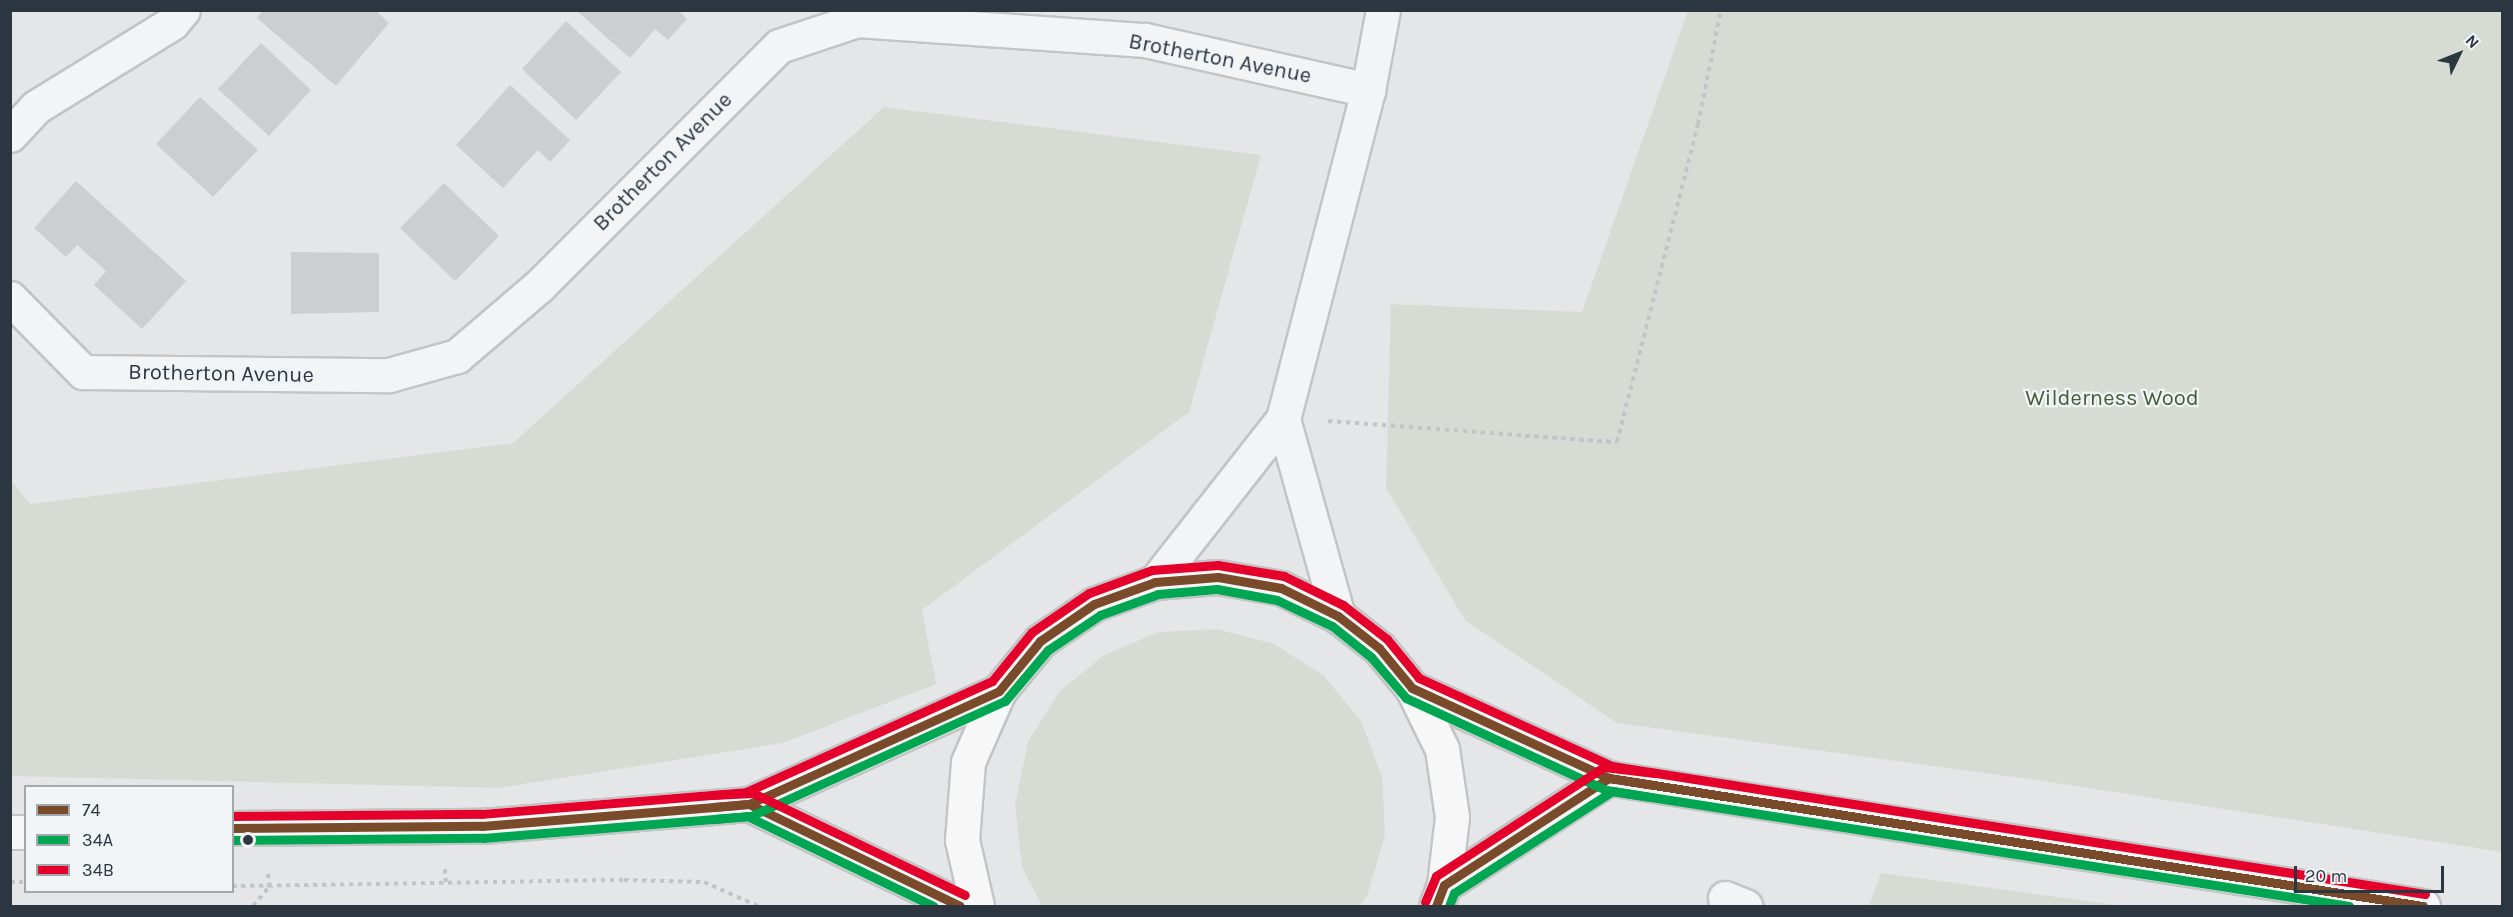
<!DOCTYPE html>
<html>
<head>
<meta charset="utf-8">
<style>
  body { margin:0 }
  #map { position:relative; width:2513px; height:917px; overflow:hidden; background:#e4e6e8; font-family:Karla,sans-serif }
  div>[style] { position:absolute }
  .green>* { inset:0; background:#d6dcd4 }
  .building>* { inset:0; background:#ccced0 }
  .path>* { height:4px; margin-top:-2px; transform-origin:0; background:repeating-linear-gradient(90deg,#c2c5c7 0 4.5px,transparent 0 9px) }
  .roads { filter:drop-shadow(2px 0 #c2c4c6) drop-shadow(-2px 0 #c2c4c6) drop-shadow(0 2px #c2c4c6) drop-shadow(0 -2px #c2c4c6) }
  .street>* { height:33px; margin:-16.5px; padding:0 16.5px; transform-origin:16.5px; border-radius:16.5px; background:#f3f4f5 }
  .primary>* { height:33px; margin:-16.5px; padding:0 16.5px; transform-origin:16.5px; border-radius:16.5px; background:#f7f7f7 }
  .bus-1>* { height:9px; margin:-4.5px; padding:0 4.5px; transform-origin:4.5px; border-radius:4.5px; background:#7a4b2a }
  .bus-2>* { height:9px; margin:-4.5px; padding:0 4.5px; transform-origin:4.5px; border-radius:4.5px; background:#00a651 }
  .bus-3>* { height:9px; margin:-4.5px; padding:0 4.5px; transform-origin:4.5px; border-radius:4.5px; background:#e4002b }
  .dots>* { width:16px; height:16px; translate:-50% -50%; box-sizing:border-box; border:3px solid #f2f5f7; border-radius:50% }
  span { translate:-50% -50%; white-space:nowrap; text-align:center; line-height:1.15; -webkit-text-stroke:4.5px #f2f5f7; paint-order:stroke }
  .street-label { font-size:22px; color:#2b3641 }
  .park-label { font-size:22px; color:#445d38 }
  .frame { position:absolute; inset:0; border:12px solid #2b3641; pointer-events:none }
  .legend { position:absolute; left:24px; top:785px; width:210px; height:108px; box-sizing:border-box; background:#f2f5f7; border:2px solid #a2a9ae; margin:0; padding:8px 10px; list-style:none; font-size:18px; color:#2b3641 }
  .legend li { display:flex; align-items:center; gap:12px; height:30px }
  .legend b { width:30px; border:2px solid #a2a9ae }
  .north { position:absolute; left:2429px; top:24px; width:60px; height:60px; -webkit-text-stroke:4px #f2f5f7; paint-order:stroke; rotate:47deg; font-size:16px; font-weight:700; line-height:24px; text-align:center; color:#2b3641 }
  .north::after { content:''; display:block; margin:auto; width:21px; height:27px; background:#2b3641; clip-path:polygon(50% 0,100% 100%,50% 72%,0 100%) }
  .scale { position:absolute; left:2294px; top:866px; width:150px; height:27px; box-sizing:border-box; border:3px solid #2b3641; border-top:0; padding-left:8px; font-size:18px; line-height:21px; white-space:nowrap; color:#2b3641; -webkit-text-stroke:4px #f2f5f7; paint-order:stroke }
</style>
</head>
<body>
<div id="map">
  <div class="green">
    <div style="clip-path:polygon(1688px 11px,2502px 11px,2502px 852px,2043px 781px,1617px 723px,1465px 620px,1386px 488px,1391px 304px,1582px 312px)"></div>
    <div style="clip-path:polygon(884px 107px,1261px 155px,1189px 412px,922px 610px,936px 684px,783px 743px,499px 788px,11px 776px,11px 480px,30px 504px,513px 443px)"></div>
    <div style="clip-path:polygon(1217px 629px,1274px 644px,1324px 676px,1361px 721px,1382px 777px,1385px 835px,1367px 896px,1359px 906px,1042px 906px,1022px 867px,1015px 805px,1028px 742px,1059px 692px,1104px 655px,1159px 632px)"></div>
    <div style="clip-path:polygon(1881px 873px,2124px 906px,1869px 906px)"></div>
  </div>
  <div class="building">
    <div style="clip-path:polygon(263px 10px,375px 10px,389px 23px,336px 86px,257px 18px)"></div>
    <div style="clip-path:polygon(576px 10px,678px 10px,687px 19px,668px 40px,655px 29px,630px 58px)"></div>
    <div style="clip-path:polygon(566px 21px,621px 72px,576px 120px,522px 69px)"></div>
    <div style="clip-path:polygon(261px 43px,311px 90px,269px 136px,218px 89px)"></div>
    <div style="clip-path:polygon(510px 85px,570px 140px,550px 162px,538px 150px,503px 188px,456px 145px)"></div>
    <div style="clip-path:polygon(200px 97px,258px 150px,213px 197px,156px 144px)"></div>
    <div style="clip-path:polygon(76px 181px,186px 281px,142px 329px,94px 285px,106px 271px,94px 260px,77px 245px,66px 257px,34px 228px)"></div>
    <div style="clip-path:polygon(444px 183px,499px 236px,455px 281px,400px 228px)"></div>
    <div style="clip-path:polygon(291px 252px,379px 253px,379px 312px,291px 314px)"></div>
  </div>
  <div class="path">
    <div style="left:1328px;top:421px;width:290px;rotate:4.2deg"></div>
    <div style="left:1617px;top:442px;width:328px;rotate:-75.7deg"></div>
    <div style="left:1698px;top:124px;width:116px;rotate:-78.6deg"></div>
    <div style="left:445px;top:869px;width:14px;rotate:86deg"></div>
    <div style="left:10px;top:882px;width:16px"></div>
    <div style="left:232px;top:886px;width:392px;rotate:-0.9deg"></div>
    <div style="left:624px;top:880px;width:80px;rotate:1.4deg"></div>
    <div style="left:704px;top:882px;width:59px;rotate:24deg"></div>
    <div style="left:253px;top:906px;width:25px;rotate:-50deg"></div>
    <div style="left:269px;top:887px;width:16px;rotate:-94deg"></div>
  </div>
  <div class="roads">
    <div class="street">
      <div style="left:10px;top:135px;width:38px;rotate:-47deg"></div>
      <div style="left:36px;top:107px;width:160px;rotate:-31.7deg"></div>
      <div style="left:172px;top:23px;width:17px;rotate:-50deg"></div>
      <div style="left:10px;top:298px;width:104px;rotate:45.4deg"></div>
      <div style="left:83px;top:372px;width:306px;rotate:0.6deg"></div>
      <div style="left:389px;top:375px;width:71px;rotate:-15.6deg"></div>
      <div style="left:457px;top:356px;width:108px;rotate:-40.5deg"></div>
      <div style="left:539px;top:286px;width:339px;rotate:-45deg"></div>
      <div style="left:779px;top:46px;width:82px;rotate:-18.4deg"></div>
      <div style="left:857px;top:20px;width:289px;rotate:4deg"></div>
      <div style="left:1145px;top:40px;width:229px;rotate:12.6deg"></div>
      <div style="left:1283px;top:419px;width:205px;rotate:74.4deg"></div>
      <div style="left:1155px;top:582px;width:207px;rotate:-51.9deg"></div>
      <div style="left:1283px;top:419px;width:340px;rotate:-75.5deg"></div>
      <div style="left:1368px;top:90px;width:81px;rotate:-79.4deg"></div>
      <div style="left:1725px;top:898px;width:22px;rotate:22deg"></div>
    </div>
    <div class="primary">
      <div style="left:1412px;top:688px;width:217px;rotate:24.6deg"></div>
      <div style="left:1609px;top:778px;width:824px;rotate:8.94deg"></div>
      <div style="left:749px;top:804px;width:234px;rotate:25.8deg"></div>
      <div style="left:232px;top:828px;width:250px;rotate:-0.5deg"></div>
      <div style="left:482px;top:826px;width:268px;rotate:-4.7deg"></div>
      <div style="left:749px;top:804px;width:274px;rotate:-24.3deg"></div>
      <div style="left:10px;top:832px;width:16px"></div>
      <div style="left:1444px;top:885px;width:197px;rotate:-33deg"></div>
      <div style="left:977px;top:906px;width:68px;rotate:-102.8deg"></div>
      <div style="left:962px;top:840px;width:78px;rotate:-85.6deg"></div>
      <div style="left:968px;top:762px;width:77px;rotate:-66.4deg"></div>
      <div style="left:999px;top:691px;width:65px;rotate:-50.6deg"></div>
      <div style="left:1040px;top:641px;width:65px;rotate:-34.4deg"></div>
      <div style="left:1094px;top:604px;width:65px;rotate:-19.8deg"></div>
      <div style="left:1155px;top:582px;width:63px;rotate:-4.5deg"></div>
      <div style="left:1218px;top:577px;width:64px;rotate:9.9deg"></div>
      <div style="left:1281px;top:588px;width:64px;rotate:26.2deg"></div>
      <div style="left:1338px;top:616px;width:52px;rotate:38deg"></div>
      <div style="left:1379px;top:648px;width:52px;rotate:50.5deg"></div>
      <div style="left:1412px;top:688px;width:68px;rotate:63.8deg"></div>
      <div style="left:1442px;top:749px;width:69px;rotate:81.6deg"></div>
      <div style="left:1452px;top:817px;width:68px;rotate:96.7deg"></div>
      <div style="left:1444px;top:885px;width:22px;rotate:111deg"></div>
    </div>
  </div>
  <div class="bus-1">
    <div style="left:713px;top:807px;width:36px;rotate:-5deg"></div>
    <div style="left:749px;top:804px;width:234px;rotate:25.8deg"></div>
    <div style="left:232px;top:828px;width:250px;rotate:-0.5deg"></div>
    <div style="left:482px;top:826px;width:268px;rotate:-4.7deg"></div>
    <div style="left:749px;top:804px;width:274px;rotate:-24.3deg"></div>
    <div style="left:999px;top:691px;width:65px;rotate:-50.6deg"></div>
    <div style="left:1040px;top:641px;width:65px;rotate:-34.4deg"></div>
    <div style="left:1094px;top:604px;width:65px;rotate:-19.8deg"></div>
    <div style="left:1155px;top:582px;width:63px;rotate:-4.5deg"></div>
    <div style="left:1218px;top:577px;width:64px;rotate:9.9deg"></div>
    <div style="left:1281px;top:588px;width:64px;rotate:26.2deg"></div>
    <div style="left:1338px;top:616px;width:52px;rotate:38deg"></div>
    <div style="left:1379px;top:648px;width:52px;rotate:50.5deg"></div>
    <div style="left:1412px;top:688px;width:217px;rotate:24.6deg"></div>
    <div style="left:1609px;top:778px;width:824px;rotate:8.94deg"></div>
    <div style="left:1436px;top:906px;width:22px;rotate:-69deg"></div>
    <div style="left:1444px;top:885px;width:197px;rotate:-33deg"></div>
    <div style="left:1609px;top:778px;width:45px;rotate:9deg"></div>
  </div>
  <div class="bus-2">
    <div style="left:714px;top:819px;width:33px;rotate:-5deg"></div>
    <div style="left:747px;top:816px;width:207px;rotate:25.8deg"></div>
    <div style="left:232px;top:840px;width:251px;rotate:-0.5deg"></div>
    <div style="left:483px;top:838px;width:269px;rotate:-4.7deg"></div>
    <div style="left:751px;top:816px;width:279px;rotate:-24.4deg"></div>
    <div style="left:1005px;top:701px;width:67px;rotate:-49.9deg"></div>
    <div style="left:1048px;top:650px;width:63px;rotate:-33.9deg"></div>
    <div style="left:1100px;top:615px;width:62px;rotate:-19.9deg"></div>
    <div style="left:1158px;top:594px;width:59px;rotate:-4.8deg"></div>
    <div style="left:1217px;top:589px;width:61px;rotate:10.4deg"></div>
    <div style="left:1277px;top:600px;width:61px;rotate:25.3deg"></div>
    <div style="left:1332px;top:626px;width:50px;rotate:38.5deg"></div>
    <div style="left:1371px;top:657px;width:54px;rotate:49.5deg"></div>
    <div style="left:1406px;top:698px;width:220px;rotate:24.7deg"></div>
    <div style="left:1606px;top:790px;width:752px;rotate:8.87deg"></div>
    <div style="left:1449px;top:906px;width:14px;rotate:-69deg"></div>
    <div style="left:1454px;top:893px;width:188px;rotate:-32.8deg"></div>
    <div style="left:1612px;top:791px;width:39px;rotate:9deg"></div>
  </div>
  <div class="bus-3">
    <div style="left:712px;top:795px;width:41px;rotate:-2.8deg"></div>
    <div style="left:753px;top:793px;width:235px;rotate:25.7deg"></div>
    <div style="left:232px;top:816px;width:249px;rotate:-0.5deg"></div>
    <div style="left:481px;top:814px;width:266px;rotate:-4.7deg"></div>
    <div style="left:746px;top:792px;width:270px;rotate:-24.3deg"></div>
    <div style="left:992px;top:681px;width:63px;rotate:-50.8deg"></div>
    <div style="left:1032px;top:632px;width:69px;rotate:-34.4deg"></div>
    <div style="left:1089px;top:593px;width:67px;rotate:-20.1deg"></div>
    <div style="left:1152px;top:570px;width:66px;rotate:-4.3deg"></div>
    <div style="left:1218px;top:565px;width:67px;rotate:9.5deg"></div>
    <div style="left:1284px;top:576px;width:66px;rotate:26.2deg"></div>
    <div style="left:1343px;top:605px;width:56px;rotate:37.7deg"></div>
    <div style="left:1387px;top:639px;width:50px;rotate:50.6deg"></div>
    <div style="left:1419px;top:678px;width:212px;rotate:24.5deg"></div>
    <div style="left:1612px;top:766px;width:823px;rotate:8.95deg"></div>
    <div style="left:1425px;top:902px;width:28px;rotate:-67deg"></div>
    <div style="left:1436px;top:876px;width:200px;rotate:-33deg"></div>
    <div style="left:1604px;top:767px;width:51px;rotate:6.7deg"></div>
  </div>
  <div class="dots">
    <div style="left:248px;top:840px;background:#2b3641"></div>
  </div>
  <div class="street-label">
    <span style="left:1220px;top:59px;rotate:11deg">Brotherton Avenue</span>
    <span style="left:663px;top:162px;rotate:-45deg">Brotherton Avenue</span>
    <span style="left:221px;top:374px;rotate:1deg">Brotherton Avenue</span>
  </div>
  <div class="park-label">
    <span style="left:2112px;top:399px">Wilderness Wood</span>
  </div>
  <div class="frame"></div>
  <ul class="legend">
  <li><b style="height:8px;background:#7a4b2a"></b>74</li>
  <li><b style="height:8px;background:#00a651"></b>34A</li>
  <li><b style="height:8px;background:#e4002b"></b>34B</li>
  </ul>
  <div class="north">N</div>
  <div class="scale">20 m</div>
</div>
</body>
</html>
